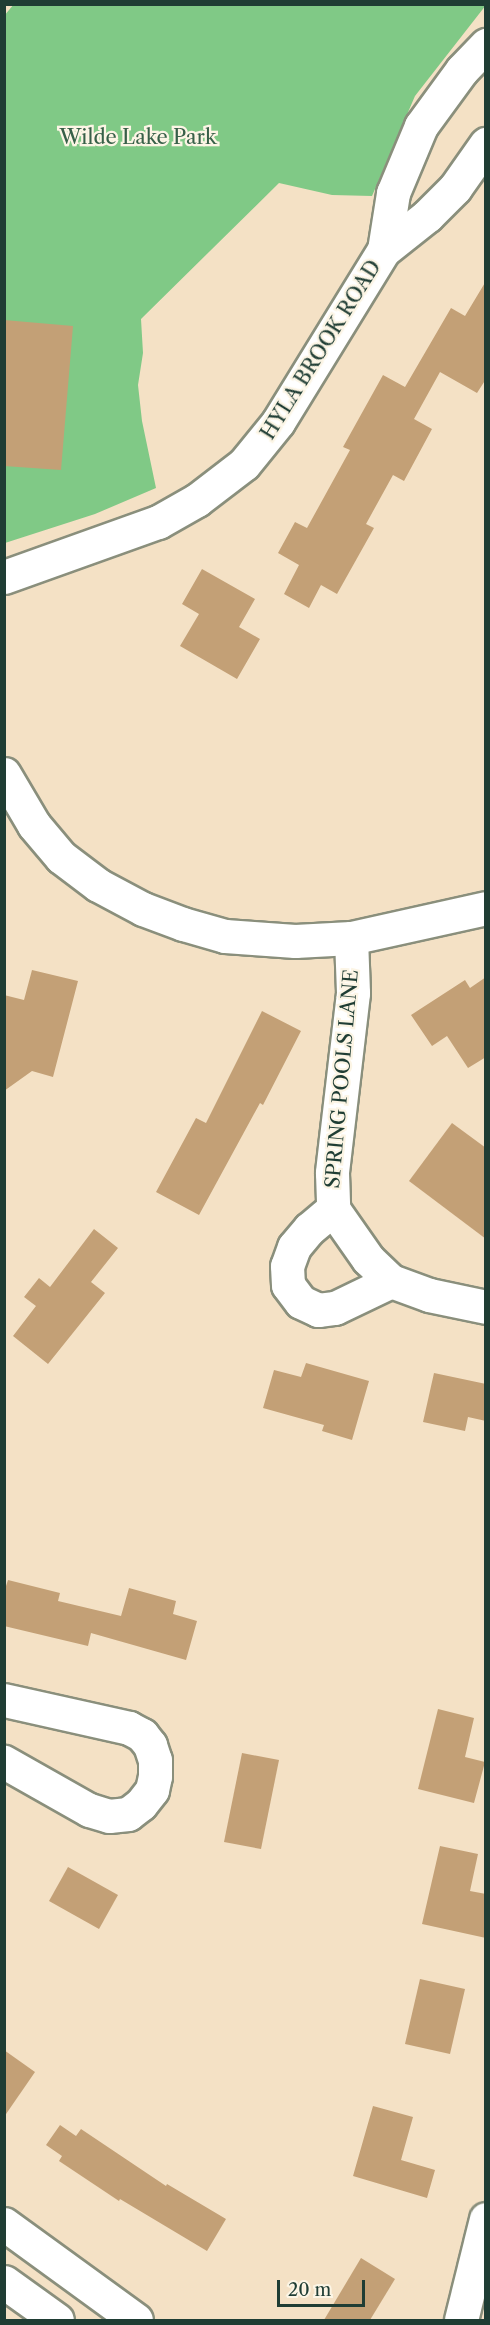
<!DOCTYPE html>
<html>
<head>
<meta charset="utf-8">
<style>
  body { margin:0 }
  #map { position:relative; width:490px; height:2325px; overflow:hidden; background:#f4e1c5; font-family:"Libre Caslon Text",serif }
  div>[style] { position:absolute }
  .green>* { inset:0; background:#80c986 }
  .building>* { inset:0; background:#c3a076 }
  .roads { filter:drop-shadow(2px 0 #8a8f7c) drop-shadow(-2px 0 #8a8f7c) drop-shadow(0 2px #8a8f7c) drop-shadow(0 -2px #8a8f7c) }
  .minor>* { height:33px; margin:-16.5px; padding:0 16.5px; transform-origin:16.5px; border-radius:16.5px; background:#fff }
  span { translate:-50% -50%; white-space:nowrap; text-align:center; line-height:1.15; -webkit-text-stroke:4.5px #fcf5e5; paint-order:stroke }
  .park-label { font-size:20px; color:#376048 }
  .street-label { font-size:20px; color:#1f3d34 }
  .frame { position:absolute; inset:0; border:6px solid #1f3d34; pointer-events:none }
  .scale { position:absolute; left:277px; top:2280px; width:88px; height:27px; box-sizing:border-box; border:3px solid #1f3d34; border-top:0; padding-left:8px; font-size:18px; line-height:21px; white-space:nowrap; color:#1f3d34; -webkit-text-stroke:4px #fcf5e5; paint-order:stroke }
</style>
</head>
<body>
<div id="map">
  <div class="green">
    <div style="clip-path:polygon(14px 4px,486px 5px,415px 96px,372px 196px,332px 195px,279px 183px,141px 319px,143px 353px,138px 385px,142px 421px,156px 488px,95px 514px,5px 543px,4px 16px)"></div>
  </div>
  <div class="building">
    <div style="clip-path:polygon(486px 281px,486px 379px,477px 393px,440px 372px,414px 419px,432px 429px,404px 481px,393px 475px,366px 524px,374px 528px,337px 594px,321px 585px,309px 608px,284px 594px,299px 565px,278px 553px,295px 522px,307px 528px,350px 450px,343px 447px,383px 375px,405px 387px,451px 308px,465px 316px)"></div>
    <div style="clip-path:polygon(4px 320px,73px 326px,61px 470px,4px 466px)"></div>
    <div style="clip-path:polygon(202px 569px,255px 599px,239px 627px,260px 639px,237px 679px,180px 646px,199px 614px,182px 604px)"></div>
    <div style="clip-path:polygon(32px 970px,78px 981px,53px 1077px,32px 1071px,4px 1091px,4px 995px,24px 1000px)"></div>
    <div style="clip-path:polygon(486px 977px,486px 1057px,468px 1068px,447px 1036px,432px 1046px,411px 1015px,465px 980px,470px 988px)"></div>
    <div style="clip-path:polygon(262px 1011px,301px 1031px,263px 1105px,260px 1103px,199px 1215px,156px 1192px,196px 1118px,206px 1123px)"></div>
    <div style="clip-path:polygon(452px 1123px,486px 1148px,486px 1239px,409px 1181px)"></div>
    <div style="clip-path:polygon(94px 1229px,118px 1248px,91px 1282px,105px 1293px,48px 1364px,13px 1336px,36px 1306px,24px 1297px,39px 1278px,50px 1287px)"></div>
    <div style="clip-path:polygon(306px 1363px,369px 1381px,352px 1440px,322px 1431px,324px 1425px,263px 1408px,274px 1370px,301px 1377px)"></div>
    <div style="clip-path:polygon(434px 1373px,486px 1384px,486px 1421px,468px 1417px,465px 1431px,423px 1422px)"></div>
    <div style="clip-path:polygon(8px 1580px,60px 1593px,58px 1601px,121px 1616px,129px 1588px,176px 1601px,173px 1614px,197px 1621px,186px 1660px,91px 1633px,88px 1646px,4px 1626px,4px 1592px)"></div>
    <div style="clip-path:polygon(438px 1709px,474px 1718px,465px 1757px,485px 1762px,474px 1803px,418px 1789px)"></div>
    <div style="clip-path:polygon(242px 1753px,279px 1760px,261px 1849px,224px 1842px)"></div>
    <div style="clip-path:polygon(440px 1846px,478px 1854px,470px 1891px,486px 1894px,486px 1938px,422px 1924px)"></div>
    <div style="clip-path:polygon(68px 1867px,118px 1895px,99px 1929px,49px 1901px)"></div>
    <div style="clip-path:polygon(420px 1979px,465px 1989px,450px 2054px,405px 2044px)"></div>
    <div style="clip-path:polygon(4px 2050px,35px 2072px,4px 2117px)"></div>
    <div style="clip-path:polygon(373px 2106px,413px 2117px,401px 2160px,435px 2170px,427px 2198px,353px 2176px)"></div>
    <div style="clip-path:polygon(60px 2125px,76px 2136px,81px 2129px,166px 2186px,167px 2184px,226px 2219px,207px 2251px,120px 2199px,119px 2201px,59px 2161px,62px 2156px,46px 2145px)"></div>
    <div style="clip-path:polygon(361px 2258px,395px 2279px,370px 2320px,324px 2320px)"></div>
  </div>
  <div class="roads">
    <div class="minor">
      <div style="left:384px;top:250px;width:58px;rotate:-81deg"></div>
      <div style="left:393px;top:193px;width:73px;rotate:-67.3deg"></div>
      <div style="left:421px;top:126px;width:69px;rotate:-53.8deg"></div>
      <div style="left:462px;top:70px;width:35px;rotate:-46deg"></div>
      <div style="left:4px;top:577px;width:164px;rotate:-19.7deg"></div>
      <div style="left:158px;top:522px;width:45px;rotate:-29.4deg"></div>
      <div style="left:197px;top:500px;width:59px;rotate:-37.5deg"></div>
      <div style="left:244px;top:464px;width:54px;rotate:-51deg"></div>
      <div style="left:278px;top:422px;width:202px;rotate:-58.4deg"></div>
      <div style="left:384px;top:250px;width:55px;rotate:-38.3deg"></div>
      <div style="left:427px;top:216px;width:40px;rotate:-45deg"></div>
      <div style="left:455px;top:188px;width:54px;rotate:-54.8deg"></div>
      <div style="left:4px;top:774px;width:59px;rotate:59.5deg"></div>
      <div style="left:34px;top:825px;width:42px;rotate:49.8deg"></div>
      <div style="left:61px;top:857px;width:46px;rotate:37.1deg"></div>
      <div style="left:98px;top:885px;width:51px;rotate:28.1deg"></div>
      <div style="left:143px;top:909px;width:43px;rotate:20.6deg"></div>
      <div style="left:183px;top:924px;width:44px;rotate:15.9deg"></div>
      <div style="left:225px;top:936px;width:70px;rotate:4.1deg"></div>
      <div style="left:295px;top:941px;width:56px;rotate:-3.1deg"></div>
      <div style="left:351px;top:938px;width:138px;rotate:-12.5deg"></div>
      <div style="left:351px;top:938px;width:55px;rotate:87.9deg"></div>
      <div style="left:353px;top:993px;width:181px;rotate:96.7deg"></div>
      <div style="left:332px;top:1173px;width:36px;rotate:88deg"></div>
      <div style="left:333px;top:1209px;width:61px;rotate:55deg"></div>
      <div style="left:368px;top:1259px;width:32px;rotate:44deg"></div>
      <div style="left:391px;top:1281px;width:40px;rotate:20.2deg"></div>
      <div style="left:429px;top:1295px;width:58px;rotate:11.9deg"></div>
      <div style="left:333px;top:1209px;width:31px;rotate:140deg"></div>
      <div style="left:309px;top:1229px;width:23px;rotate:130deg"></div>
      <div style="left:294px;top:1247px;width:20px;rotate:110deg"></div>
      <div style="left:287px;top:1266px;width:19px;rotate:87deg"></div>
      <div style="left:288px;top:1285px;width:21px;rotate:53deg"></div>
      <div style="left:301px;top:1302px;width:19px;rotate:25deg"></div>
      <div style="left:318px;top:1310px;width:17px;rotate:-7deg"></div>
      <div style="left:335px;top:1308px;width:62px;rotate:-25.7deg"></div>
      <div style="left:4px;top:1700px;width:128px;rotate:12.6deg"></div>
      <div style="left:129px;top:1728px;width:15px;rotate:28deg"></div>
      <div style="left:142px;top:1735px;width:13px;rotate:51deg"></div>
      <div style="left:150px;top:1745px;width:16px;rotate:72deg"></div>
      <div style="left:155px;top:1760px;width:16px;rotate:90deg"></div>
      <div style="left:155px;top:1776px;width:14px;rotate:102deg"></div>
      <div style="left:152px;top:1790px;width:18px;rotate:128deg"></div>
      <div style="left:141px;top:1804px;width:16px;rotate:142deg"></div>
      <div style="left:128px;top:1814px;width:19px;rotate:174deg"></div>
      <div style="left:109px;top:1816px;width:21px;rotate:-163deg"></div>
      <div style="left:89px;top:1810px;width:98px;rotate:-150.5deg"></div>
      <div style="left:4px;top:2224px;width:163px;rotate:36deg"></div>
      <div style="left:4px;top:2282px;width:65px;rotate:35.6deg"></div>
      <div style="left:461px;top:2320px;width:104px;rotate:-76.1deg"></div>
    </div>
  </div>
  <div class="park-label">
    <span style="left:138px;top:137px">Wilde Lake Park</span>
  </div>
  <div class="street-label">
    <span style="left:321px;top:350px;rotate:-58deg">HYLA BROOK ROAD</span>
    <span style="left:342px;top:1079px;rotate:-85deg">SPRING POOLS LANE</span>
  </div>
  <div class="frame"></div>
  <div class="scale">20 m</div>
</div>
</body>
</html>
